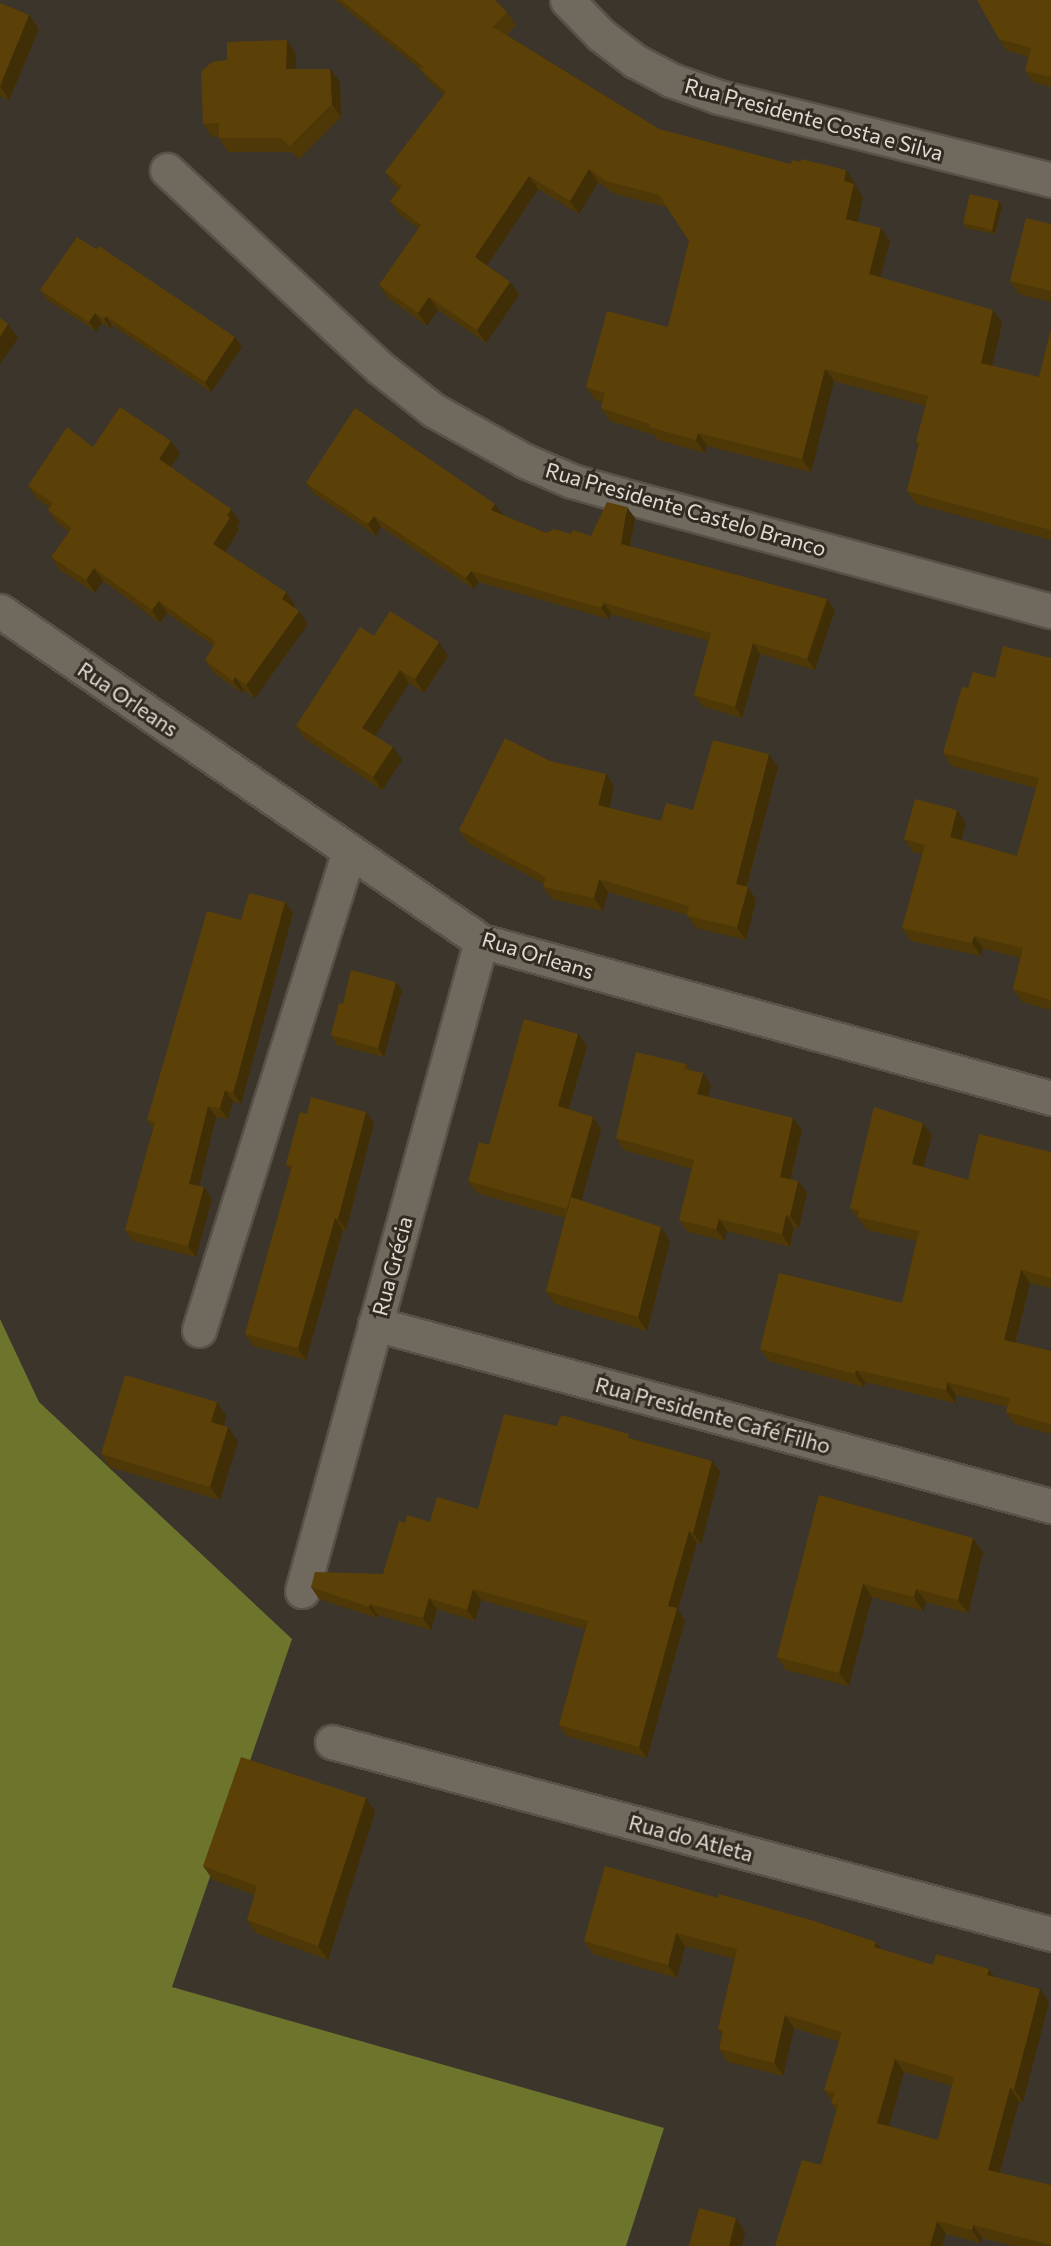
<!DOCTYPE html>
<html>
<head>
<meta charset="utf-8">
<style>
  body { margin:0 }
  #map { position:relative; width:1051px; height:2246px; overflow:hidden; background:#3c352b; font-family:Commissioner,sans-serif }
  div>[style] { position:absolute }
  .forest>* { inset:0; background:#6d752d }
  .roads { filter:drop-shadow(2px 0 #585249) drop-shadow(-2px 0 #585249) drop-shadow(0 2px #585249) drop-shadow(0 -2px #585249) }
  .minor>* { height:33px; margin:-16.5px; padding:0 16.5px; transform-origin:16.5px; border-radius:16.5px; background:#70695d }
  .wall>* { inset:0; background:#4e3807 }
  .shaded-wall>* { inset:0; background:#402e06 }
  .building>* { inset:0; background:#5b4108 }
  span { translate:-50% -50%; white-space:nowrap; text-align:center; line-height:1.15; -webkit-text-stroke:6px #322b21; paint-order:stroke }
  .street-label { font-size:21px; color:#e0dcd5 }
</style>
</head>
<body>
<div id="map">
  <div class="forest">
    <div style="clip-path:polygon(0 1319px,39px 1402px,292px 1639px,172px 1987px,664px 2128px,626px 2246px,0 2246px)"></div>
  </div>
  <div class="roads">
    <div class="minor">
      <div style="left:567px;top:0;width:49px;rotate:45.8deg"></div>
      <div style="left:601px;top:35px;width:43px;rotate:37.4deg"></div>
      <div style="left:635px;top:61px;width:41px;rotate:27.8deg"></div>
      <div style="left:671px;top:80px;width:51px;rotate:19.5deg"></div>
      <div style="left:719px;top:97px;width:342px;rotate:14deg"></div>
      <div style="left:167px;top:170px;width:289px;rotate:42.9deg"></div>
      <div style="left:379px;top:367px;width:69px;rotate:38.5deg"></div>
      <div style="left:433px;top:410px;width:105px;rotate:29deg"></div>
      <div style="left:525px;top:461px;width:51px;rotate:23.1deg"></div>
      <div style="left:572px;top:481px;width:51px;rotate:15.9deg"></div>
      <div style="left:621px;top:495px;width:445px;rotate:15.1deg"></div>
      <div style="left:0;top:611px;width:583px;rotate:34.45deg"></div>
      <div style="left:481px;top:941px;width:591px;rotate:15.4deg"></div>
      <div style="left:375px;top:1324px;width:700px;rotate:15.07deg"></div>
      <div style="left:199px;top:1330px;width:502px;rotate:-72.61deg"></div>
      <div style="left:302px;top:1591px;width:674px;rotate:-74.6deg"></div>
      <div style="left:332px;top:1742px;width:744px;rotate:14.95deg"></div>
    </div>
  </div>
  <div class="wall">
    <div style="clip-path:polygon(335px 0,495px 0,507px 12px,516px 25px,507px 35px,659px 129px,855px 183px,855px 185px,863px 197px,857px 222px,890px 241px,880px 277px,1002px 323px,992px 366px,1039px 377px,1051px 329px,1051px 540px,916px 504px,907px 491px,919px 446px,916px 442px,926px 406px,834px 381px,811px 472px,707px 446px,705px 453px,658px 440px,654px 435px,610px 421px,601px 408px,603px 402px,595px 400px,586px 387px,668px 327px,689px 241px,667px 207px,615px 194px,598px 182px,579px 214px,538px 189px,487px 265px,510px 282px,519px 295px,486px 343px,438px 310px,427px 326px,388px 298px,379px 285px,419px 229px,399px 214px,390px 201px,399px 189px,394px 185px,385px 172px,444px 95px,428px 80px,421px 70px)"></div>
    <div style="clip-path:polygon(1051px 0,1051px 87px,1033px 82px,1025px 71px,1029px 57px,1006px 50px,999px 39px)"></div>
    <div style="clip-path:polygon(0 3px,29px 15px,39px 29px,9px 100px,0 96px)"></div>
    <div style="clip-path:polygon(287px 40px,296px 54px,296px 69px,330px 69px,340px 82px,341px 117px,299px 159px,291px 152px,228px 152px,219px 138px,219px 137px,212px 137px,203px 124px,227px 60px)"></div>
    <div style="clip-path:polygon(999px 201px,1002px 206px,995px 234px,966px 228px,963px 223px)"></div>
    <div style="clip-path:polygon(1051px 224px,1051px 302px,1019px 294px,1010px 281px)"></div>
    <div style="clip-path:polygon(40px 290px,235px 337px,242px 347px,211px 392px,112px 325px,110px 328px,102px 323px,96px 331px,47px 300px)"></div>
    <div style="clip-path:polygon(93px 447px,180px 453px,171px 467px,231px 509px,240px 522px,237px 527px,239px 530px,225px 552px,286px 592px,295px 605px,294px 607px,308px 624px,255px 698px,244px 690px,242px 693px,214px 673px,205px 660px,214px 646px,167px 613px,160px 623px,103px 581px,95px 593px,60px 570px,51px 557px,69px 532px,57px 523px,48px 510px,50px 508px,37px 499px,28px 486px)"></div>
    <div style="clip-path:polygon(306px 483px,503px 515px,546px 533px,571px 534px,591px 536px,635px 518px,630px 546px,827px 599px,835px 610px,815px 670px,760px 654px,742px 718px,702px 706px,694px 695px,709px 641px,611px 614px,609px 619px,479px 582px,474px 589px,381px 527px,376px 536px,314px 494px)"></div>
    <div style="clip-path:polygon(374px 636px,448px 656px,424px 693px,409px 683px,375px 736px,402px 760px,382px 790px,305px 739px,296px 726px)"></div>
    <div style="clip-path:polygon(1051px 658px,1051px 1010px,1022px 1002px,1013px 989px,1020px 958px,983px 948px,981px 956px,911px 941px,902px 928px,922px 854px,913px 852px,904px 839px,966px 823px,961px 840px,1017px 856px,1036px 788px,952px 766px,943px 753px,968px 688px)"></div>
    <div style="clip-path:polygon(550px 761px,606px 774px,614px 786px,609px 808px,661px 821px,693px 810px,778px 767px,747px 887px,756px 900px,746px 940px,696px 928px,687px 915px,608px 892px,603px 911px,552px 899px,543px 887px,544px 884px,468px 843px,459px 830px)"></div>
    <div style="clip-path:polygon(285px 902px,293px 913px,241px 1104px,233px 1101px,228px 1119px,216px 1117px,199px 1186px,204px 1187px,212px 1199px,196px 1257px,133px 1241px,125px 1230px,153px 1128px,147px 1120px,241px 920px)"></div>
    <div style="clip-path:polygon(402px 991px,384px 1057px,337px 1045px,331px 1035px,343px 1004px)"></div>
    <div style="clip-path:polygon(578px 1034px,587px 1046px,569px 1109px,593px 1117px,601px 1129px,581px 1200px,670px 1241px,647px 1331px,555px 1304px,546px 1291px,565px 1218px,477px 1193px,468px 1181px,489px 1145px)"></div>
    <div style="clip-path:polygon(686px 1064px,690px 1070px,711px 1085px,708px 1097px,802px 1130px,791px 1179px,807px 1193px,799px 1228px,794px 1227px,790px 1247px,727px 1231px,725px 1241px,688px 1232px,679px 1220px,692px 1169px,624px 1150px,616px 1138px)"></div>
    <div style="clip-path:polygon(307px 1114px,374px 1123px,346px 1230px,343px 1230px,306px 1360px,253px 1346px,245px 1334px,291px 1171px,286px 1164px)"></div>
    <div style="clip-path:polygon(923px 1123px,932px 1135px,923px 1167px,968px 1180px,1051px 1152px,1051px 1288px,1030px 1283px,1016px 1342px,1051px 1351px,1051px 1434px,1015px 1424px,1006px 1412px,1007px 1407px,956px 1395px,955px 1403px,865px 1382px,864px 1387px,769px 1361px,760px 1349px,902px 1303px,916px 1241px,867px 1230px,850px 1208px)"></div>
    <div style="clip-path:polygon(217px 1402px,226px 1416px,223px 1426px,238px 1441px,220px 1500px,110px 1467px,101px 1454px)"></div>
    <div style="clip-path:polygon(557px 1426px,633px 1439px,712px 1461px,720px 1472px,701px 1544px,697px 1543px,678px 1610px,685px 1620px,647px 1758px,567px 1736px,559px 1725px,585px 1629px,481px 1600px,475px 1621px,437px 1609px,431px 1630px,378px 1615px,377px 1618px,319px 1599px,311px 1587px,383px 1574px,405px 1523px,430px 1522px,478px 1509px)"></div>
    <div style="clip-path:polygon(819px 1495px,973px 1538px,983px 1552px,968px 1613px,926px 1602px,923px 1611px,872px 1597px,849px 1686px,786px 1670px,777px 1657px)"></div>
    <div style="clip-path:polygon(375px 1812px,328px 1960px,256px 1933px,247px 1920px,255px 1895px,213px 1880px,203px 1866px)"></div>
    <div style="clip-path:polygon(evenodd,718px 1898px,876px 1942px,881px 1949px,933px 1965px,995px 1977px,1049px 2002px,1023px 2102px,1019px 2101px,1000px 2173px,1051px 2185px,1051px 2246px,1014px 2246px,982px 2238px,981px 2243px,946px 2234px,942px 2246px,775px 2246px,821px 2165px,836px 2111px,831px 2103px,832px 2101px,824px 2090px,840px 2042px,794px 2028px,783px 2076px,728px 2062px,719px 2049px,722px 2035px,718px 2029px,735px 1959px,685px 1946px,677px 1978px,593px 1954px,584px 1941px,718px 1898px,904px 2072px,952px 2086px,938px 2140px,889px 2126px,904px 2072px)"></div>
  </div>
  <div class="shaded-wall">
    <div style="clip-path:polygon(29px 15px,39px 29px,9px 100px,0 86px)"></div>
    <div style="clip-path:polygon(287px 40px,296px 54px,296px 83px,286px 69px)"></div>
    <div style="clip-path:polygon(330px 69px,340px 82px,341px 117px,332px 104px)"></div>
    <div style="clip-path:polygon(589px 169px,598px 182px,579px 214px,570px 201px)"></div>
    <div style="clip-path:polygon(846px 170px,855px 183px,855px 185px,863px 197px,855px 232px,846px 219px,844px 181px)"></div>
    <div style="clip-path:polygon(529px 176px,538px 189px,484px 270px,475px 257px)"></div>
    <div style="clip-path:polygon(999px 201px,1002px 206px,995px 234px,992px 230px)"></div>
    <div style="clip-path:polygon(881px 228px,890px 241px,878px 286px,869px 274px)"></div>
    <div style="clip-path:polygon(510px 282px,519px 295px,486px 343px,477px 330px)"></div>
    <div style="clip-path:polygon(429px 297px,438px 310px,427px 326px,418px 313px)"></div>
    <div style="clip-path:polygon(993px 310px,1002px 323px,990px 376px,981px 363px)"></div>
    <div style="clip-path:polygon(95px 313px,102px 323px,96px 331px,89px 322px)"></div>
    <div style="clip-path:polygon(106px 316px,112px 325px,110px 328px,104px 319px)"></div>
    <div style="clip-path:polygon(8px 324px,18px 338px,0 364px,0 337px)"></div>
    <div style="clip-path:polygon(235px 337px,242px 347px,211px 392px,205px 382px)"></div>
    <div style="clip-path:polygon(825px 369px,834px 381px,811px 472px,802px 459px)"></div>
    <div style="clip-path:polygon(698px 433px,707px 446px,705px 453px,696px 440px)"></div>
    <div style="clip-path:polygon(171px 441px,180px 453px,168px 471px,159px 459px)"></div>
    <div style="clip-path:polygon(495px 504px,503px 515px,491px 510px)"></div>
    <div style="clip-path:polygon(627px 507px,635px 518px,628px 555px,621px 544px)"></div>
    <div style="clip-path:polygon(231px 509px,240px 522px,237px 527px,239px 530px,222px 557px,213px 544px,227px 516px)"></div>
    <div style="clip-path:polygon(374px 516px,381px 527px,376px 536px,368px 524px)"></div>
    <div style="clip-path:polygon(94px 568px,103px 581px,95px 593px,86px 580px)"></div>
    <div style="clip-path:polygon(471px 571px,479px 582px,474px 589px,466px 578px)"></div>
    <div style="clip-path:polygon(286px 592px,295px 605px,291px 612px,282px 599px)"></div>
    <div style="clip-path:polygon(827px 599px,835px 610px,815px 670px,807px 659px)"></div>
    <div style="clip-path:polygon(159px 601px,167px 613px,160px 623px,152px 610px)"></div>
    <div style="clip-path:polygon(604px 603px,611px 614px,609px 619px,601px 608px)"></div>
    <div style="clip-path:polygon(299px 611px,308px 624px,255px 698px,246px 685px)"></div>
    <div style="clip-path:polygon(439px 642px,448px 656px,424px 693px,415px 679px)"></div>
    <div style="clip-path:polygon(753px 643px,760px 654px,742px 718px,735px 707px)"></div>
    <div style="clip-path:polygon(400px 670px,409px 683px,372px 741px,362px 728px)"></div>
    <div style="clip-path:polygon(235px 677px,244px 690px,242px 693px,233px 681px)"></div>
    <div style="clip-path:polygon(393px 747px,402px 760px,382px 790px,373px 777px)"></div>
    <div style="clip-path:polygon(769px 754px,778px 767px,744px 896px,736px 884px)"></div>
    <div style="clip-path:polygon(606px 774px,614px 786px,607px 818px,598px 805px)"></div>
    <div style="clip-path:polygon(957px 810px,966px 823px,959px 850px,950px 837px)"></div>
    <div style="clip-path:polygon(599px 879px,608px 892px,603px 911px,594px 898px)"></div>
    <div style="clip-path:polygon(748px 887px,756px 900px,746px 940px,737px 927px)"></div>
    <div style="clip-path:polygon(285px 902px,293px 913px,241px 1104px,233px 1093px)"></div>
    <div style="clip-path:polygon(974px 936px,983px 948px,981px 956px,972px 943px)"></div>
    <div style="clip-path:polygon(396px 982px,402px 991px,384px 1057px,378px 1048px)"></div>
    <div style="clip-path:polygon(578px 1034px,587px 1046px,566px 1118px,558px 1106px)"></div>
    <div style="clip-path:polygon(703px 1073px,711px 1085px,706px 1106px,697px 1094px)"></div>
    <div style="clip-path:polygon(225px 1090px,233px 1101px,228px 1119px,220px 1108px)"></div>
    <div style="clip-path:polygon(208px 1106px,216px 1117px,197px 1195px,189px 1184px)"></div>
    <div style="clip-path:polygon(366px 1112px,374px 1123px,346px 1230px,338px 1219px)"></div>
    <div style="clip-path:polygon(593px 1117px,601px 1129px,576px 1221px,567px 1209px)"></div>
    <div style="clip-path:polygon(793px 1118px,802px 1130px,788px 1189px,780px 1177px)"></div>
    <div style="clip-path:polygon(923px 1123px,932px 1135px,921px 1177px,912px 1164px)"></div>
    <div style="clip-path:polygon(798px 1181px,807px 1193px,799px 1228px,790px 1216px)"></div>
    <div style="clip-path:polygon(204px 1187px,212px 1199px,196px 1257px,188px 1246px)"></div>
    <div style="clip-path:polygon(786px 1215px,794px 1227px,790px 1247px,782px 1234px)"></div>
    <div style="clip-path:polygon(335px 1218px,343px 1230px,306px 1360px,298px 1348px)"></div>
    <div style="clip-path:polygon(719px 1219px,727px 1231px,725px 1241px,716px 1229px)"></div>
    <div style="clip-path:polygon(661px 1227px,670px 1241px,647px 1331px,638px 1317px)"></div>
    <div style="clip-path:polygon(1021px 1270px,1030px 1283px,1013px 1352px,1004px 1340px)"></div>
    <div style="clip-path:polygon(856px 1370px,865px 1382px,864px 1387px,855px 1374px)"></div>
    <div style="clip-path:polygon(947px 1382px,956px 1395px,955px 1403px,946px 1390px)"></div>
    <div style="clip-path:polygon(217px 1402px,226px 1416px,221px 1436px,211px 1422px)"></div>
    <div style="clip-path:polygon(228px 1427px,238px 1441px,220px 1500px,210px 1487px)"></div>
    <div style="clip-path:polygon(712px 1461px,720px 1472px,701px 1544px,693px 1533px)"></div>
    <div style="clip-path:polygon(689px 1531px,697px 1543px,678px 1610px,685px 1620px,647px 1758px,639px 1747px,668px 1606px)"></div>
    <div style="clip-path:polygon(973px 1538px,983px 1552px,968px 1613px,958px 1600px)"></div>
    <div style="clip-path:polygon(863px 1584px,872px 1597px,849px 1686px,839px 1673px)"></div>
    <div style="clip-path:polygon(473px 1589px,481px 1600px,475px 1621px,467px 1610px)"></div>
    <div style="clip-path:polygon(916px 1589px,926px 1602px,923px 1611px,914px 1597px)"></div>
    <div style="clip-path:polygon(429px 1598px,437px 1609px,431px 1630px,423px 1618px)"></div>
    <div style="clip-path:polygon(370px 1604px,378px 1615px,377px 1618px,369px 1607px)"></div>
    <div style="clip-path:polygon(366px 1798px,375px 1812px,328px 1960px,318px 1946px)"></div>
    <div style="clip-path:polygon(676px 1933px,685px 1946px,677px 1978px,668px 1965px)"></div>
    <div style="clip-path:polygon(876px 1942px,885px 1955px,874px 1947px)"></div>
    <div style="clip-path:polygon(989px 1969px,998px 1982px,987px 1975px)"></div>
    <div style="clip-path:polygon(1040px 1989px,1049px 2002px,1023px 2102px,1014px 2089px)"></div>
    <div style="clip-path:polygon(785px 2015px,794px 2028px,783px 2076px,774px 2063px)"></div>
    <div style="clip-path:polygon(895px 2059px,904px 2072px,886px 2136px,877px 2123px)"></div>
    <div style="clip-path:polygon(1010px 2088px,1019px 2101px,997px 2183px,988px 2170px)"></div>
    <div style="clip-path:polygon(736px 2218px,745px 2232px,742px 2246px,729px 2246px)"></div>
    <div style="clip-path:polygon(937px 2221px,946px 2234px,942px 2246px,930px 2246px)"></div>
    <div style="clip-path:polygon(973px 2225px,982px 2238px,981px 2243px,972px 2230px)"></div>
  </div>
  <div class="building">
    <div style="clip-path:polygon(341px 0,495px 0,507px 12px,493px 27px,659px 129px,791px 164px,792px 160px,800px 162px,801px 159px,846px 170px,844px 181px,854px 184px,846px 219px,881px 228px,869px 274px,993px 310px,981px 363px,1039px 377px,1051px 329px,1051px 530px,907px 491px,919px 443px,916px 442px,928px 396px,825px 369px,802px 459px,698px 433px,696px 440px,649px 427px,650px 424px,601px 408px,605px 393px,586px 387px,607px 311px,668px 327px,689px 241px,659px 195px,606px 181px,589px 169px,570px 201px,529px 176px,475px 257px,510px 282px,477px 330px,429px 297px,418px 313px,379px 285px,421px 225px,390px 201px,402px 186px,385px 172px,446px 92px,419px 68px,425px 68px)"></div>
    <div style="clip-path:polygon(977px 0,1051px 0,1051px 77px,1025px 71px,1031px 48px,999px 39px)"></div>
    <div style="clip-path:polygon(0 3px,29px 15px,0 86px)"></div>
    <div style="clip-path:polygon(287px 40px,286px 69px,330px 69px,332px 104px,290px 146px,281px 138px,219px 138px,219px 123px,203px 124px,201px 72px,212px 62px,227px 60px,227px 42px)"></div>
    <div style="clip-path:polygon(970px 194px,999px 201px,992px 230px,963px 223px)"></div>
    <div style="clip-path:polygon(1026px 218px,1051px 224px,1051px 291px,1010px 281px)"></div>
    <div style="clip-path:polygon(77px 237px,96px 249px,99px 246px,235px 337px,205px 382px,106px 316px,104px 319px,95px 313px,89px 322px,40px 290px)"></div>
    <div style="clip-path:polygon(0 318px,8px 324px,0 337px)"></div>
    <div style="clip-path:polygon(120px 407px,171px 441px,159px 459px,231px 509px,227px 516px,230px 518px,213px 544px,286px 592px,282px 599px,299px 611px,246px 685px,235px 677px,233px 681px,205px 660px,216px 642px,159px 601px,152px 610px,94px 568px,86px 580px,51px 557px,72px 528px,48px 510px,53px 503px,28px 486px,67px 427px,93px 447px)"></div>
    <div style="clip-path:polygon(355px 408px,495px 504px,491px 510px,546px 533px,554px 529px,571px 534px,573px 530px,591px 536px,607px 502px,627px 507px,621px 544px,827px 599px,807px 659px,753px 643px,735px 707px,694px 695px,711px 633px,604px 603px,601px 608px,471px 571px,466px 578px,374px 516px,368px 524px,306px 483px)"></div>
    <div style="clip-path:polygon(390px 611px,439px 642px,415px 679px,400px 670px,362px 728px,393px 747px,373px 777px,296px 726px,360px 627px,374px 636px)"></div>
    <div style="clip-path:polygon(1003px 646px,1051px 658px,1051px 1000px,1013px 989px,1023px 948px,974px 936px,972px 943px,902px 928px,925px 845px,904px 839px,915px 799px,957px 810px,950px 837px,1017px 856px,1039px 778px,943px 753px,962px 687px,968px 688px,973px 672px,995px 678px)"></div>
    <div style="clip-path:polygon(505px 738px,550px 761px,606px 774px,598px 805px,661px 821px,666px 803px,693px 810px,713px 740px,769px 754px,736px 884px,748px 887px,737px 927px,687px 916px,689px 906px,599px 879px,594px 898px,543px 887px,546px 877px,459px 830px)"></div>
    <div style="clip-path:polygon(249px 893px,285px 902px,233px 1093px,225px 1090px,220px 1108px,208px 1106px,189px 1184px,204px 1187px,188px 1246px,125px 1230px,155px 1122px,147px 1120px,207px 911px,241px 920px)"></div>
    <div style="clip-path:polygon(351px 970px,396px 982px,378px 1048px,331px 1035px,339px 1003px,343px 1004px)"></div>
    <div style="clip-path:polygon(524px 1019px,578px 1034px,558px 1106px,593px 1117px,567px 1209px,468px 1181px,479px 1142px,489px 1145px)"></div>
    <div style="clip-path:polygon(636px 1052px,686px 1064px,684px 1069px,703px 1073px,697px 1094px,793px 1118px,780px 1177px,798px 1181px,790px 1216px,786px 1215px,782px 1234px,719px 1219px,716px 1229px,679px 1220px,694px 1160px,616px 1138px)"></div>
    <div style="clip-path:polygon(311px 1097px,366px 1112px,338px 1219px,335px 1218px,298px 1348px,245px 1334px,292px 1166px,286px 1164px,300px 1112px,307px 1114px)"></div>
    <div style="clip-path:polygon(874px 1107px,923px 1123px,912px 1164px,968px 1180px,979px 1134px,1051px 1152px,1051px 1163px,1050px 1167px,1051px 1168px,1051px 1278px,1021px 1270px,1004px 1340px,1051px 1351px,1051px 1424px,1006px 1412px,1010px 1398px,947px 1382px,946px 1390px,856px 1370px,855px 1374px,760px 1349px,779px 1273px,902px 1303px,919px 1231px,858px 1217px,859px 1210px,850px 1208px)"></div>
    <div style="clip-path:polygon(571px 1197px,661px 1227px,638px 1317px,546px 1291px)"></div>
    <div style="clip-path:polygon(125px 1375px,217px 1402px,211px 1422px,228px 1427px,210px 1487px,101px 1454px)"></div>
    <div style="clip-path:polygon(504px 1414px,557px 1426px,561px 1415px,629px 1434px,628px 1438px,712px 1461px,693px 1533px,689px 1531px,668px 1606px,677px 1608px,639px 1747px,559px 1725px,588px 1621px,473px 1589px,467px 1610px,429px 1598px,423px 1618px,370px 1604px,369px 1607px,311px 1587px,315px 1572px,383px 1574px,399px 1521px,405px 1523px,407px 1515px,430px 1522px,437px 1497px,478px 1509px)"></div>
    <div style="clip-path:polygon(819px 1495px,973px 1538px,958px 1600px,916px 1589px,914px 1597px,863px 1584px,839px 1673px,777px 1657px)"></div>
    <div style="clip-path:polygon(241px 1757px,366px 1798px,318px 1946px,247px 1920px,257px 1886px,203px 1866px)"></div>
    <div style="clip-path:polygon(evenodd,605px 1866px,718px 1898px,719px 1894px,814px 1921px,876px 1942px,874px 1947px,933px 1965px,936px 1954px,989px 1969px,987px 1975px,1040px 1989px,1014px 2089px,1010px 2088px,988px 2170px,1051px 2185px,1051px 2245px,973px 2225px,972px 2230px,937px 2221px,930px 2246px,775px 2246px,802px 2160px,821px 2165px,838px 2105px,831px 2103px,835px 2093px,824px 2090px,842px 2032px,785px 2015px,774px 2063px,719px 2049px,723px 2030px,718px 2029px,737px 1949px,676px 1933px,668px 1965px,584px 1941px,605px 1866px,895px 2059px,954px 2077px,938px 2140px,877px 2123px,895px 2059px)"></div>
    <div style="clip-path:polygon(699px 2208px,736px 2218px,729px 2246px,689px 2246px)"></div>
  </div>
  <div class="street-label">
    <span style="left:814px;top:119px;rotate:15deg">Rua Presidente Costa e Silva</span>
    <span style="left:686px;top:509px;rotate:16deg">Rua Presidente Castelo Branco</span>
    <span style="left:128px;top:699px;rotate:34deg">Rua Orleans</span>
    <span style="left:538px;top:955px;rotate:17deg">Rua Orleans</span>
    <span style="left:392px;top:1266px;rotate:-75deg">Rua Grécia</span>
    <span style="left:713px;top:1415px;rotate:15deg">Rua Presidente Café Filho</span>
    <span style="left:691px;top:1838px;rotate:15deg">Rua do Atleta</span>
  </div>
</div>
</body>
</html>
